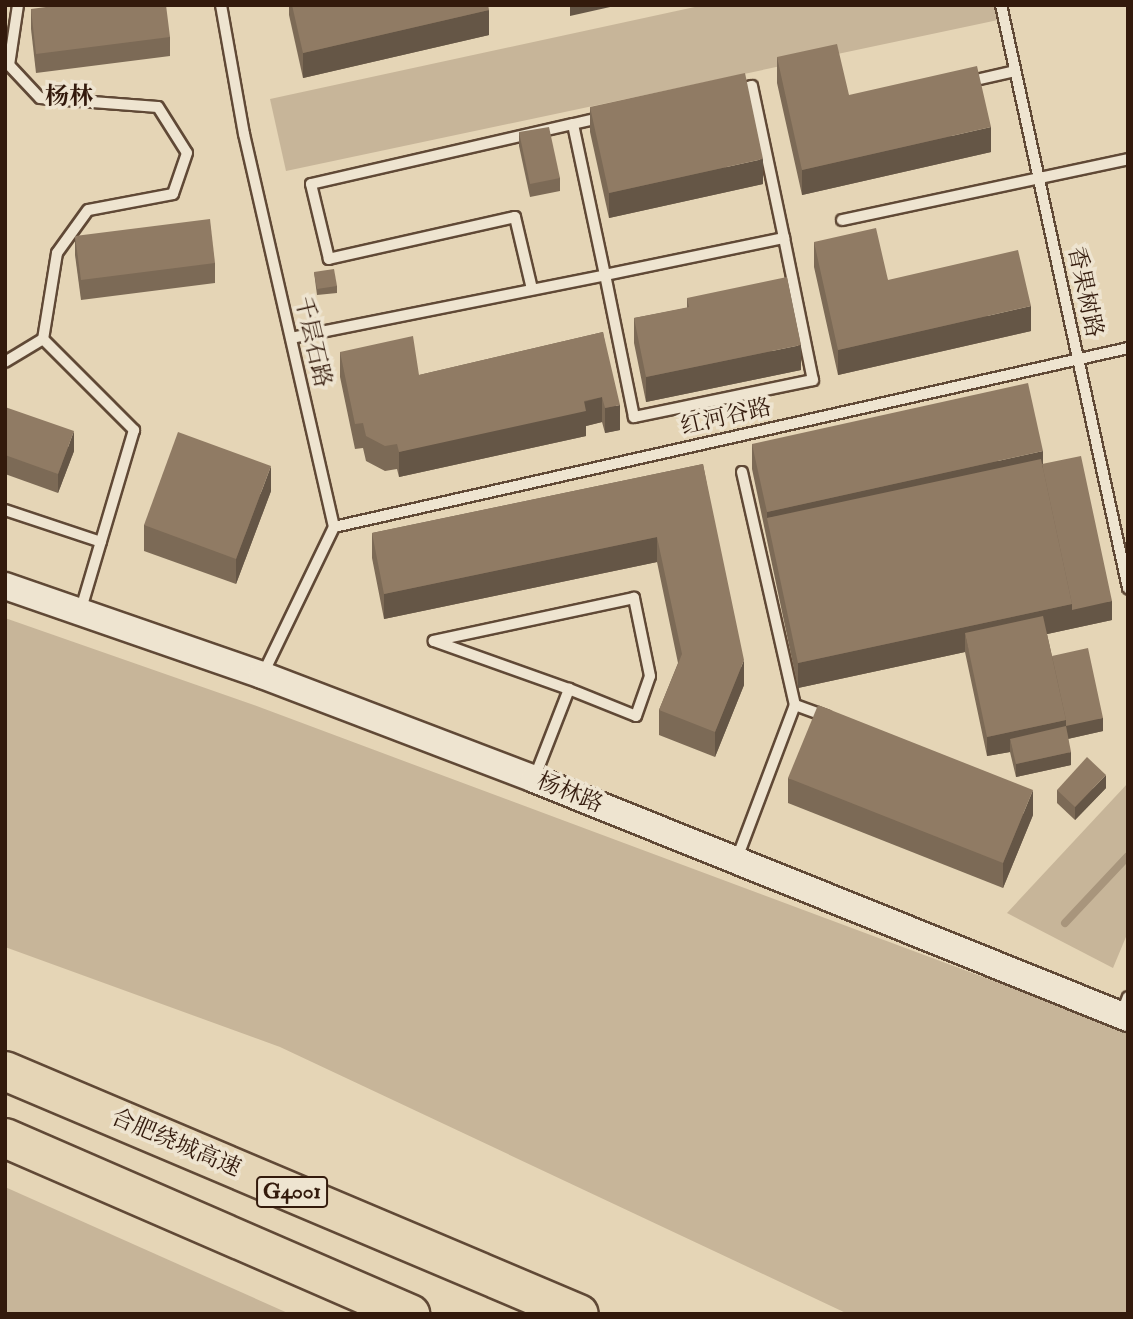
<!DOCTYPE html>
<html>
<head>
<meta charset="utf-8">
<style>
  body { margin:0 }
  #map { position:relative; width:1133px; height:1319px; overflow:hidden; background:#e5d5b6; font-family:"IM FELL Double Pica","Noto Serif SC",serif }
  div>[style] { position:absolute }
  .green>* { inset:0; background:#c7b599 }
  .stream>* { height:8px; margin:-4px; padding:0 4px; transform-origin:4px; border-radius:4px; background:#a8957c }
  .roads { filter:drop-shadow(2px 0 #604936) drop-shadow(-2px 0 #604936) drop-shadow(0 2px #604936) drop-shadow(0 -2px #604936) }
  .service>* { height:10px; margin:-5px; padding:0 5px; transform-origin:5px; border-radius:5px; background:#eee4d0 }
  .tertiary>* { height:26px; margin:-13px; padding:0 13px; transform-origin:13px; border-radius:13px; background:#eee4d0 }
  .motorway>* { height:38px; margin:-19px; padding:0 19px; transform-origin:19px; border-radius:19px; background:#e5d5b6 }
  .wall>* { inset:0; background:#7c6a56 }
  .shaded-wall>* { inset:0; background:#655646 }
  .building>* { inset:0; background:#907b64 }
  span { translate:-50% -50%; white-space:nowrap; text-align:center; line-height:1.15; -webkit-text-stroke:7px #eee4d0; paint-order:stroke }
  .shield-label span { padding:2px 5px; background:#eee4d0; border:2px solid; border-radius:5px; -webkit-text-stroke-width:0 }
  .shield-label { font-size:21px; color:#331a0c; font-weight:700 }
  .street-label { font-size:23px; color:#331a0c }
  .neighbourhood-label { font-size:24px; color:#331a0c; font-weight:700 }
  .frame { position:absolute; inset:0; border:7px solid #331a0c; pointer-events:none }
</style>
</head>
<body>
<div id="map">
  <div class="green">
    <div style="clip-path:polygon(704px 5px,994px 5px,998px 20px,286px 171px,270px 99px)"></div>
    <div style="clip-path:polygon(5px 618px,251px 704px,1128px 1031px,1128px 1314px,848px 1314px,280px 1047px,5px 947px)"></div>
    <div style="clip-path:polygon(1128px 783px,1128px 932px,1113px 968px,1007px 913px)"></div>
    <div style="clip-path:polygon(5px 1187px,290px 1314px,5px 1314px)"></div>
  </div>
  <div class="stream">
    <div style="left:1065px;top:923px;width:92px;rotate:-46.8deg"></div>
  </div>
  <div class="roads">
    <div class="service">
      <div style="left:18px;top:5px;width:61px;rotate:98.5deg"></div>
      <div style="left:9px;top:65px;width:45px;rotate:46.8deg"></div>
      <div style="left:40px;top:98px;width:118px;rotate:4.4deg"></div>
      <div style="left:158px;top:107px;width:54px;rotate:57.8deg"></div>
      <div style="left:187px;top:153px;width:43px;rotate:108.9deg"></div>
      <div style="left:173px;top:194px;width:86px;rotate:169.3deg"></div>
      <div style="left:88px;top:210px;width:53px;rotate:125.8deg"></div>
      <div style="left:57px;top:253px;width:87px;rotate:99.2deg"></div>
      <div style="left:43px;top:339px;width:129px;rotate:45deg"></div>
      <div style="left:134px;top:430px;width:190px;rotate:106.5deg"></div>
      <div style="left:221px;top:5px;width:131px;rotate:79.9deg"></div>
      <div style="left:244px;top:134px;width:403px;rotate:77.1deg"></div>
      <div style="left:334px;top:527px;width:163px;rotate:115.8deg"></div>
      <div style="left:1001px;top:5px;width:597px;rotate:77.71deg"></div>
      <div style="left:967px;top:82px;width:49px;rotate:-12.9deg"></div>
      <div style="left:736px;top:90px;width:16px;rotate:-14deg"></div>
      <div style="left:752px;top:86px;width:155px;rotate:78.1deg"></div>
      <div style="left:842px;top:220px;width:292px;rotate:-12deg"></div>
      <div style="left:532px;top:289px;width:74px;rotate:-103.3deg"></div>
      <div style="left:515px;top:217px;width:191px;rotate:167.3deg"></div>
      <div style="left:329px;top:259px;width:77px;rotate:-103.5deg"></div>
      <div style="left:311px;top:184px;width:269px;rotate:-12.9deg"></div>
      <div style="left:291px;top:338px;width:320px;rotate:-11.3deg"></div>
      <div style="left:605px;top:275px;width:183px;rotate:-11.7deg"></div>
      <div style="left:784px;top:238px;width:145px;rotate:78.5deg"></div>
      <div style="left:813px;top:380px;width:183px;rotate:168.3deg"></div>
      <div style="left:634px;top:417px;width:145px;rotate:-101.5deg"></div>
      <div style="left:605px;top:275px;width:154px;rotate:-102deg"></div>
      <div style="left:573px;top:124px;width:32px;rotate:-13deg"></div>
      <div style="left:5px;top:362px;width:44px;rotate:-31.2deg"></div>
      <div style="left:742px;top:472px;width:239px;rotate:77.2deg"></div>
      <div style="left:5px;top:510px;width:101px;rotate:18.4deg"></div>
      <div style="left:334px;top:527px;width:814px;rotate:-12.7deg"></div>
      <div style="left:534px;top:779px;width:97px;rotate:-68.7deg"></div>
      <div style="left:569px;top:689px;width:72px;rotate:21.9deg"></div>
      <div style="left:636px;top:716px;width:42px;rotate:-70.7deg"></div>
      <div style="left:650px;top:676px;width:80px;rotate:-101.6deg"></div>
      <div style="left:634px;top:598px;width:205px;rotate:167.9deg"></div>
      <div style="left:434px;top:641px;width:143px;rotate:19.6deg"></div>
      <div style="left:736px;top:861px;width:167px;rotate:-69.3deg"></div>
      <div style="left:795px;top:705px;width:33px;rotate:20deg"></div>
      <div style="left:1121px;top:1015px;width:19px;rotate:-69deg"></div>
    </div>
    <div class="tertiary">
      <div style="left:5px;top:586px;width:272px;rotate:19.1deg"></div>
      <div style="left:262px;top:675px;width:291px;rotate:20.9deg"></div>
      <div style="left:534px;top:779px;width:640px;rotate:21.92deg"></div>
    </div>
    <div class="motorway">
      <div style="left:5px;top:1071px;width:623px;rotate:22.95deg"></div>
      <div style="left:5px;top:1138px;width:442px;rotate:23.5deg"></div>
    </div>
  </div>
  <div class="wall">
    <div style="clip-path:polygon(289px 5px,488px 5px,489px 35px,303px 78px,289px 15px)"></div>
    <div style="clip-path:polygon(31px 9px,170px 37px,170px 56px,36px 73px,31px 29px)"></div>
    <div style="clip-path:polygon(777px 57px,849px 95px,991px 152px,802px 195px,777px 83px)"></div>
    <div style="clip-path:polygon(590px 107px,763px 184px,609px 218px,590px 132px)"></div>
    <div style="clip-path:polygon(519px 132px,560px 178px,560px 191px,530px 197px,519px 146px)"></div>
    <div style="clip-path:polygon(75px 236px,215px 263px,215px 283px,81px 300px,75px 255px)"></div>
    <div style="clip-path:polygon(814px 242px,888px 280px,1031px 331px,838px 375px,814px 267px)"></div>
    <div style="clip-path:polygon(314px 272px,337px 286px,337px 293px,317px 295px)"></div>
    <div style="clip-path:polygon(687px 298px,801px 370px,646px 402px,634px 343px,634px 318px,687px 308px)"></div>
    <div style="clip-path:polygon(603px 332px,620px 430px,605px 433px,602px 422px,586px 426px,586px 436px,399px 477px,397px 469px,385px 471px,366px 461px,363px 448px,355px 449px,340px 377px,340px 352px,419px 375px)"></div>
    <div style="clip-path:polygon(5px 407px,74px 451px,58px 493px,5px 474px)"></div>
    <div style="clip-path:polygon(752px 444px,1043px 464px,1112px 620px,1047px 634px,1052px 656px,1103px 731px,1068px 739px,1071px 765px,1016px 777px,1010px 752px,987px 756px,965px 652px,798px 688px,752px 469px)"></div>
    <div style="clip-path:polygon(703px 464px,744px 685px,715px 757px,659px 735px,659px 710px,678px 663px,657px 562px,384px 619px,372px 558px,372px 533px)"></div>
    <div style="clip-path:polygon(271px 491px,236px 584px,144px 551px,144px 525px)"></div>
    <div style="clip-path:polygon(788px 778px,1033px 815px,1003px 888px,788px 803px)"></div>
    <div style="clip-path:polygon(1106px 788px,1075px 820px,1057px 803px,1057px 790px)"></div>
  </div>
  <div class="shaded-wall">
    <div style="clip-path:polygon(570px 5px,619px 5px,570px 16px)"></div>
    <div style="clip-path:polygon(489px 10px,489px 35px,303px 78px,303px 53px)"></div>
    <div style="clip-path:polygon(991px 127px,991px 152px,802px 195px,802px 170px)"></div>
    <div style="clip-path:polygon(763px 159px,763px 184px,609px 218px,609px 193px)"></div>
    <div style="clip-path:polygon(1031px 306px,1031px 331px,838px 375px,838px 350px)"></div>
    <div style="clip-path:polygon(801px 345px,801px 370px,646px 402px,646px 377px)"></div>
    <div style="clip-path:polygon(602px 397px,602px 422px,586px 426px,586px 436px,399px 477px,399px 452px)"></div>
    <div style="clip-path:polygon(620px 405px,620px 430px,605px 433px,605px 408px)"></div>
    <div style="clip-path:polygon(74px 431px,74px 451px,58px 493px,58px 474px)"></div>
    <div style="clip-path:polygon(1043px 451px,1043px 471px,767px 518px,767px 537px,767px 512px)"></div>
    <div style="clip-path:polygon(271px 466px,271px 491px,236px 584px,236px 559px)"></div>
    <div style="clip-path:polygon(657px 537px,657px 562px,384px 619px,384px 594px)"></div>
    <div style="clip-path:polygon(1112px 601px,1112px 620px,969px 651px,965px 633px,965px 652px,798px 688px,798px 663px,1072px 604px)"></div>
    <div style="clip-path:polygon(744px 660px,744px 685px,715px 757px,715px 732px)"></div>
    <div style="clip-path:polygon(1103px 718px,1103px 731px,1013px 751px,1010px 739px,1010px 752px,987px 756px,987px 737px,1066px 720px)"></div>
    <div style="clip-path:polygon(1071px 752px,1071px 765px,1016px 777px,1016px 764px)"></div>
    <div style="clip-path:polygon(1106px 775px,1106px 788px,1075px 820px,1075px 807px)"></div>
    <div style="clip-path:polygon(1033px 790px,1033px 815px,1003px 888px,1003px 863px)"></div>
  </div>
  <div class="building">
    <div style="clip-path:polygon(61px 5px,166px 5px,170px 37px,36px 54px,31px 9px)"></div>
    <div style="clip-path:polygon(292px 5px,488px 5px,489px 10px,303px 53px)"></div>
    <div style="clip-path:polygon(837px 44px,849px 95px,977px 66px,991px 127px,802px 170px,777px 57px)"></div>
    <div style="clip-path:polygon(745px 73px,763px 159px,609px 193px,590px 107px)"></div>
    <div style="clip-path:polygon(549px 127px,560px 178px,530px 184px,519px 132px)"></div>
    <div style="clip-path:polygon(210px 219px,215px 263px,81px 280px,75px 236px)"></div>
    <div style="clip-path:polygon(876px 228px,888px 280px,1018px 250px,1031px 306px,838px 350px,814px 242px)"></div>
    <div style="clip-path:polygon(334px 269px,337px 286px,317px 289px,314px 272px)"></div>
    <div style="clip-path:polygon(787px 277px,801px 345px,646px 377px,634px 318px,689px 307px,687px 298px)"></div>
    <div style="clip-path:polygon(603px 332px,620px 405px,605px 408px,602px 397px,584px 401px,586px 411px,399px 452px,397px 444px,385px 446px,366px 436px,363px 423px,355px 424px,340px 352px,413px 336px,419px 375px)"></div>
    <div style="clip-path:polygon(1028px 383px,1043px 451px,767px 512px,752px 444px)"></div>
    <div style="clip-path:polygon(5px 407px,74px 431px,58px 474px,5px 455px)"></div>
    <div style="clip-path:polygon(178px 432px,271px 466px,236px 559px,144px 525px)"></div>
    <div style="clip-path:polygon(1081px 456px,1112px 601px,1072px 610px,1072px 604px,1042px 464px)"></div>
    <div style="clip-path:polygon(1041px 459px,1072px 604px,798px 663px,767px 518px)"></div>
    <div style="clip-path:polygon(703px 464px,744px 660px,715px 732px,659px 710px,682px 654px,657px 537px,384px 594px,372px 533px)"></div>
    <div style="clip-path:polygon(1043px 616px,1066px 720px,987px 737px,965px 633px)"></div>
    <div style="clip-path:polygon(1088px 648px,1103px 718px,1066px 726px,1066px 720px,1052px 656px)"></div>
    <div style="clip-path:polygon(818px 705px,1033px 790px,1003px 863px,788px 778px)"></div>
    <div style="clip-path:polygon(1066px 726px,1071px 752px,1016px 764px,1010px 739px)"></div>
    <div style="clip-path:polygon(1087px 757px,1106px 775px,1075px 807px,1057px 790px)"></div>
  </div>
  <div class="shield-label">
    <span style="left:292px;top:1192px">G4001</span>
  </div>
  <div class="street-label">
    <span style="left:1085px;top:292px;rotate:78deg">香果树路</span>
    <span style="left:313px;top:342px;rotate:77deg">千层石路</span>
    <span style="left:726px;top:417px;rotate:-13deg">红河谷路</span>
    <span style="left:570px;top:793px;rotate:22deg">杨林路</span>
    <span style="left:176px;top:1143px;rotate:23deg">合肥绕城高速</span>
  </div>
  <div class="neighbourhood-label">
    <span style="left:69px;top:97px">杨林</span>
  </div>
  <div class="frame"></div>
</div>
</body>
</html>
